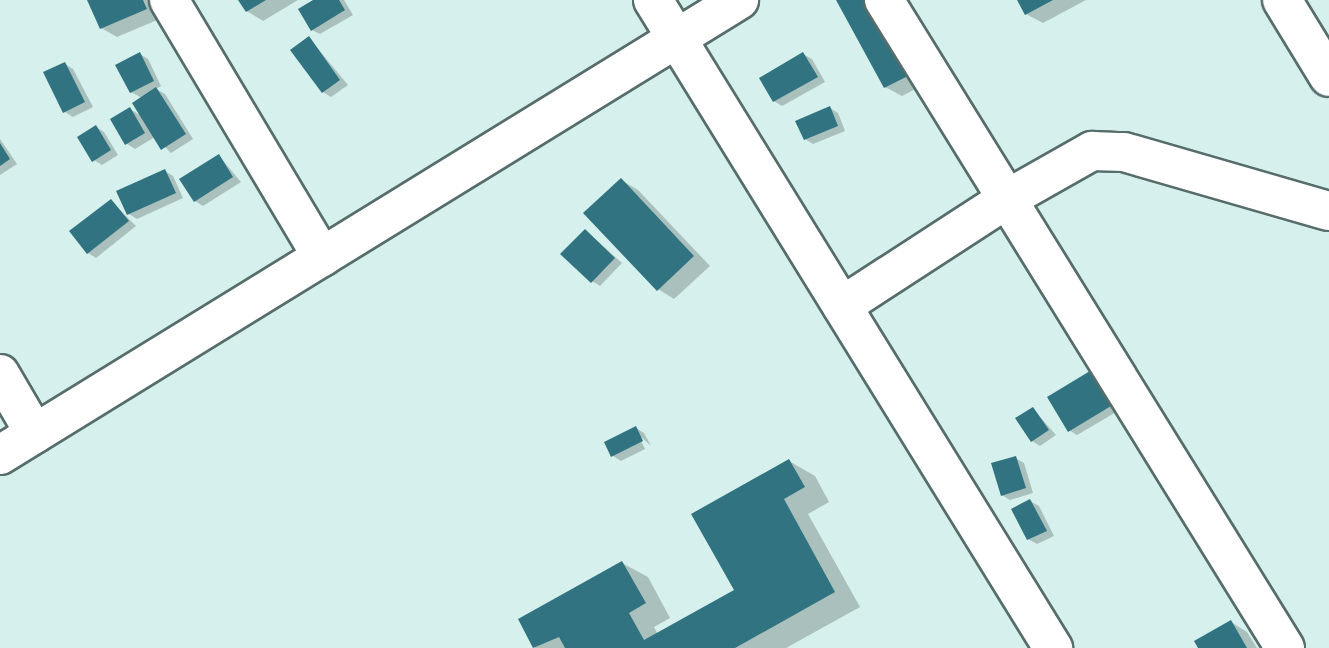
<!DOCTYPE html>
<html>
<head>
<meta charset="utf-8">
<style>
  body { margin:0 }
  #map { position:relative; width:1329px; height:648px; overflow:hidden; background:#d5f0ed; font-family:Georgia,serif }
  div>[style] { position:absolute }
  .shadow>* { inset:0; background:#0003 }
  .building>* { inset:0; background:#317380 }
  .roads { filter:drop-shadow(2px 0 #566d6b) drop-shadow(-2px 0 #566d6b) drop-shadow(0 2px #566d6b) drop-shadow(0 -2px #566d6b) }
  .minor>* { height:38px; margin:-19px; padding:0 19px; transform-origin:19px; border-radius:19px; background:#fff }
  span { translate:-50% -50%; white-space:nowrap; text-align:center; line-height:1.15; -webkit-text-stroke:7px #d5f0ed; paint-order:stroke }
</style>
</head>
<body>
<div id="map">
  <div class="shadow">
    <div style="clip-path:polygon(89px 0,155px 0,162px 18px,117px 37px,101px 28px)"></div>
    <div style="clip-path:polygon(240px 0,298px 0,263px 21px,247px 11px)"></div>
    <div style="clip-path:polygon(317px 0,344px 0,353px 15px,320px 34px,312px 30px)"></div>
    <div style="clip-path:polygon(838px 0,923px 85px,902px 96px,885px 87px)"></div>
    <div style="clip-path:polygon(1019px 0,1086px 0,1043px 23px,1026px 14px)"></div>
    <div style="clip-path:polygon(309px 38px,348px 85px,331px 97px,323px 92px)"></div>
    <div style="clip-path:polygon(140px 54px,148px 59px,161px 86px,156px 89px,165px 94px,193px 139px,171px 153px,155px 137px,135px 149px,127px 144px,130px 109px,143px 117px,142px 98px,131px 92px)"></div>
    <div style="clip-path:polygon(803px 54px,812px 59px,825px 82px,782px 106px,774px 101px)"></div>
    <div style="clip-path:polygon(65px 64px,73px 69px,93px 107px,73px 117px,65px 112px)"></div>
    <div style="clip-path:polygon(830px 108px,838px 113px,845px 131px,813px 144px,805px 139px)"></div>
    <div style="clip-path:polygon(96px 127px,104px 132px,118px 155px,102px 165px,94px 160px)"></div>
    <div style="clip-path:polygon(0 139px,17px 164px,0 175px)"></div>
    <div style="clip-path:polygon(219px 156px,241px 182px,203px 206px,195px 201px)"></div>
    <div style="clip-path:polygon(165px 171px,173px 176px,183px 198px,137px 219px,129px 214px,119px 192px)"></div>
    <div style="clip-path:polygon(621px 180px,638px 190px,710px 266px,674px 299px,658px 289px)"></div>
    <div style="clip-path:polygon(111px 201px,136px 226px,96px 258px,88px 253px)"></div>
    <div style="clip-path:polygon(586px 231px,622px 263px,600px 286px,592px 281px)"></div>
    <div style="clip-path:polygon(1090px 373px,1099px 378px,1118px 411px,1077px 435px,1069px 430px)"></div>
    <div style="clip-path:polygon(1033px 409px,1056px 435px,1040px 446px,1032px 441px)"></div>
    <div style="clip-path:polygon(636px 428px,644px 433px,651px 446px,637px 433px,645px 449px,621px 461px,613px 456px,607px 443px)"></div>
    <div style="clip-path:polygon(1015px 458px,1024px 463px,1033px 493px,1010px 500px,1002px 495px)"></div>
    <div style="clip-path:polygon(789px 461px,815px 476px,829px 502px,808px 514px,860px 607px,786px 648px,535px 648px,520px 620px,622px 563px,648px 577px,670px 618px,654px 627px,658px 635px,736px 591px)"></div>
    <div style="clip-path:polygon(1030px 501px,1039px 506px,1054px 536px,1037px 544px,1028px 539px)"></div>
    <div style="clip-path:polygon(1231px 622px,1247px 632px,1257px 648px,1200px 648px)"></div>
  </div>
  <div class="building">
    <div style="clip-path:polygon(87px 0,143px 0,147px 9px,100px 29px)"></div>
    <div style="clip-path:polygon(238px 0,266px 0,246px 12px)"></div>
    <div style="clip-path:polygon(313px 0,339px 0,345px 10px,311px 31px,298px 9px)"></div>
    <div style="clip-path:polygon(836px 0,867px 0,908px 76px,884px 88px)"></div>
    <div style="clip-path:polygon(1017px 0,1053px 0,1025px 15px)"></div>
    <div style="clip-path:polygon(309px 36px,340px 80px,322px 93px,290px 50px)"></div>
    <div style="clip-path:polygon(140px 52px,154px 81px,130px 93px,115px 65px)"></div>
    <div style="clip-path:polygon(803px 52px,818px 77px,773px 102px,759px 78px)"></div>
    <div style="clip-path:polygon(65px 62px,85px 102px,63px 113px,43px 72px)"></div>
    <div style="clip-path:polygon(156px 87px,186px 134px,161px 150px,132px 103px)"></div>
    <div style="clip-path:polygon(830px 106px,838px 126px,804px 140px,795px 121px)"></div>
    <div style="clip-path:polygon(130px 107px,145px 133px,125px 145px,110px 119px)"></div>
    <div style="clip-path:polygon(96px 125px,111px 150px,92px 162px,77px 137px)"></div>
    <div style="clip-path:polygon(0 143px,10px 159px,0 166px)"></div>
    <div style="clip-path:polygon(219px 154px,233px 177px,194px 202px,179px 179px)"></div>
    <div style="clip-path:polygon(165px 169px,176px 193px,127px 215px,116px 191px)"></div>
    <div style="clip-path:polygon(621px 178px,694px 256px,657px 291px,583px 213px)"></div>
    <div style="clip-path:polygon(111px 199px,129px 221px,87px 254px,69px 231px)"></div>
    <div style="clip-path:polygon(585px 229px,615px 258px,591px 283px,560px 254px)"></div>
    <div style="clip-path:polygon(1090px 371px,1111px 406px,1068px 432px,1047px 397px)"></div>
    <div style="clip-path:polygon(1033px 407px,1049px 430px,1031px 442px,1015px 418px)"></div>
    <div style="clip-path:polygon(636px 426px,643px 441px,611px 457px,604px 442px)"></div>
    <div style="clip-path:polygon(1016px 456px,1026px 488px,1001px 496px,991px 463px)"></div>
    <div style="clip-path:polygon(789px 459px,805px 487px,784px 499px,835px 592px,735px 648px,565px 648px,559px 637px,533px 648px,518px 619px,622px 561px,646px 603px,629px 613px,644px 640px,734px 590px,691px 514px)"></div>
    <div style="clip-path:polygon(1030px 499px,1047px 531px,1027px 540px,1011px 509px)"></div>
    <div style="clip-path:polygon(1231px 620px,1247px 648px,1198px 648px,1194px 641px)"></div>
  </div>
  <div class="roads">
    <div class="minor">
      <div style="left:169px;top:0;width:299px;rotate:59.2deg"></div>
      <div style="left:653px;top:0;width:762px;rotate:58.31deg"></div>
      <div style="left:884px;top:0;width:762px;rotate:58.25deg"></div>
      <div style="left:1282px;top:0;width:90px;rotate:58.6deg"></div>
      <div style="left:842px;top:306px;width:197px;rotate:-33deg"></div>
      <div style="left:1007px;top:199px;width:98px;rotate:-29.5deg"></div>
      <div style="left:1092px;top:151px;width:32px;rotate:2deg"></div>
      <div style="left:1124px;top:152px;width:213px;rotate:16.1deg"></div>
      <div style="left:0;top:374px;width:69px;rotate:59.7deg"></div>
      <div style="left:0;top:455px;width:868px;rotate:-31.62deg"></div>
    </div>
  </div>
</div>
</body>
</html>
